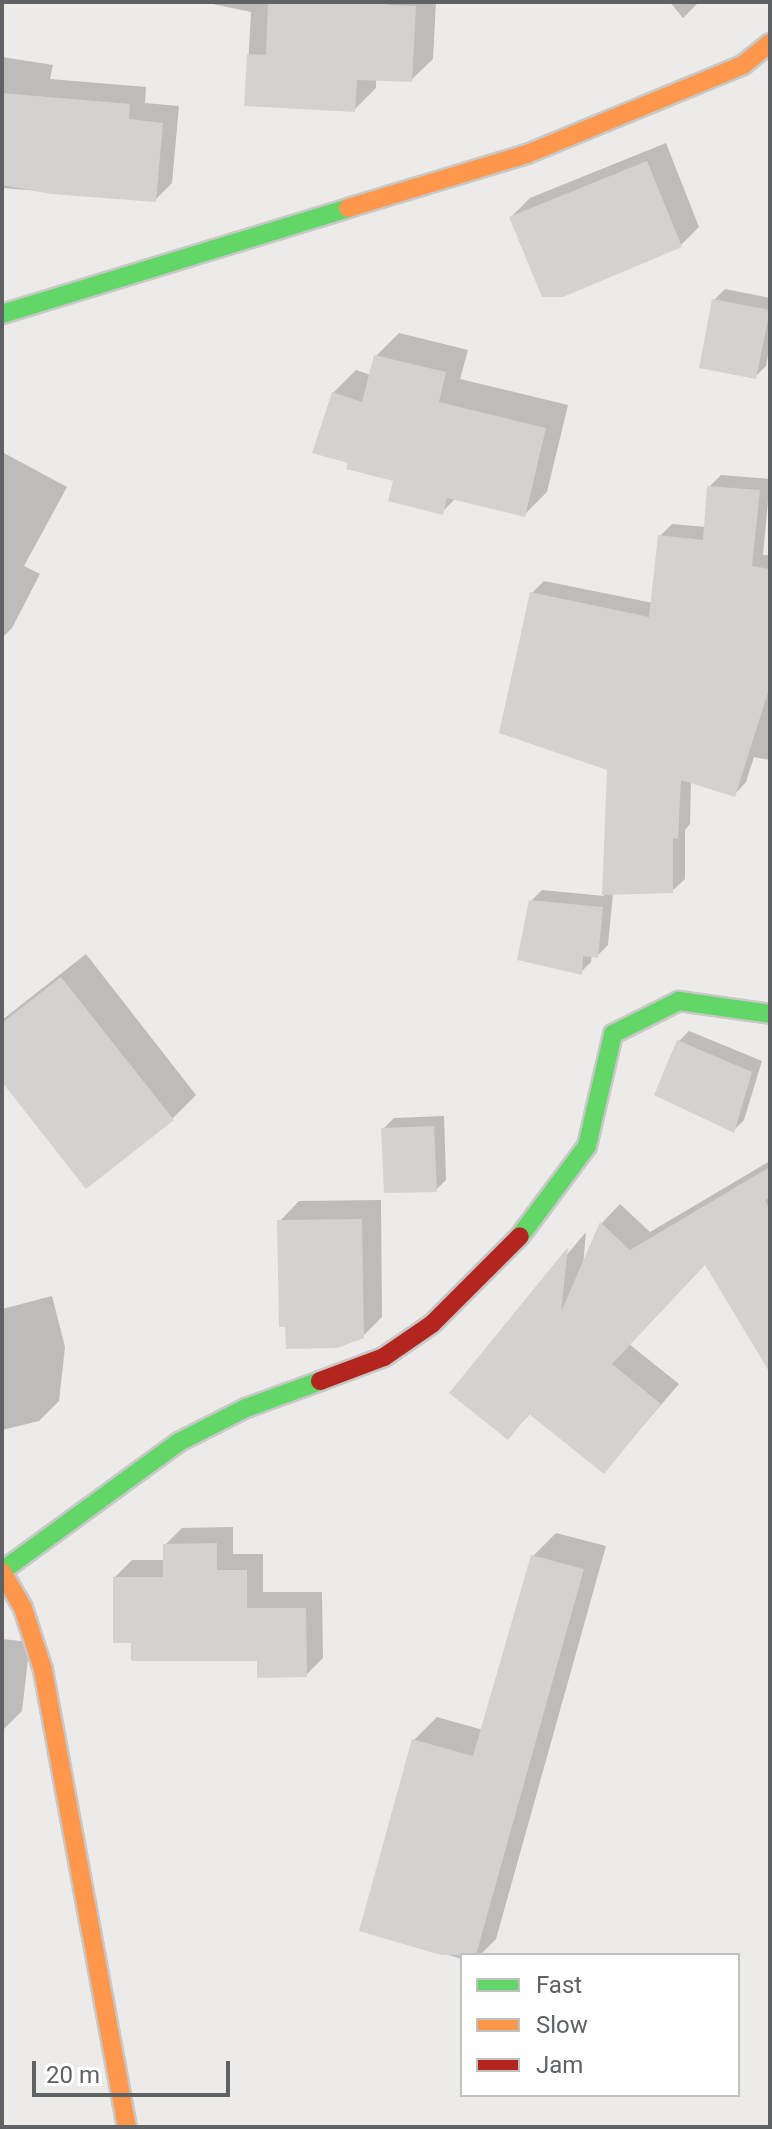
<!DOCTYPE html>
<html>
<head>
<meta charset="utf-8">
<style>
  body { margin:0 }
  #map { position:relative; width:772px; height:2129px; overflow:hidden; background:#edebe8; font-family:Roboto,sans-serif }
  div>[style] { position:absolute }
  .shadow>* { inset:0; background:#0003 }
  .building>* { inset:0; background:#d4d2d1 }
  .roads { filter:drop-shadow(2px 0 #c7c8c7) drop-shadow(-2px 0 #c7c8c7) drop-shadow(0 2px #c7c8c7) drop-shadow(0 -2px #c7c8c7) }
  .fast>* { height:18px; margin:-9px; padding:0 9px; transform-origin:9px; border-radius:9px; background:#63d668 }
  .slow>* { height:18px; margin:-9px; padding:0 9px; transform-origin:9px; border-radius:9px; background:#ff974d }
  .jam>* { height:18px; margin:-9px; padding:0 9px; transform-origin:9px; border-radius:9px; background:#b3261e }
  span { translate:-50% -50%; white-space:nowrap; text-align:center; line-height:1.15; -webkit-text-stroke:7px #fff; paint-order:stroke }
  .frame { position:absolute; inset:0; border:4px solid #5e6265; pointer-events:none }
  .legend { position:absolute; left:460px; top:1953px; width:280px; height:144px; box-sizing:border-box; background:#fff; border:2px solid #bfc0c1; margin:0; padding:10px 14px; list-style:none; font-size:24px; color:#5e6265 }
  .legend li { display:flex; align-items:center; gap:16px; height:40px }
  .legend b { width:40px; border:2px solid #bfc0c1 }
  .scale { position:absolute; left:32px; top:2061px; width:198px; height:36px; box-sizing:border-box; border:4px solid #5e6265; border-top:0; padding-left:10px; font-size:24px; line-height:28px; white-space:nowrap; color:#5e6265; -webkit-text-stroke:6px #fff; paint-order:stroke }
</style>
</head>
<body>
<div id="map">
  <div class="shadow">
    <div style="clip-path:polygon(203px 2px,436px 2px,433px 59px,411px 80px,376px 79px,376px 88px,354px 110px,246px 104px,251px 12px)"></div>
    <div style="clip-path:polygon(670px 2px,699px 2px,683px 18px)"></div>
    <div style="clip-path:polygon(2px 57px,53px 65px,50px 79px,146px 87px,145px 103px,179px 106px,172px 183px,155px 200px,2px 188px)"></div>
    <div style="clip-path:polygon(666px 143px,699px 227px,680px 246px,511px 217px,530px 198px)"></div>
    <div style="clip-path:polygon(725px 289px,770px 298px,770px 344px,766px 366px,755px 377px,714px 300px)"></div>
    <div style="clip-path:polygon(399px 333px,468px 350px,460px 379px,568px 405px,547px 492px,524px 515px,456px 498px,442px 512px,396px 479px,350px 462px,333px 393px,356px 370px,371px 375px,376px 356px)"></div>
    <div style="clip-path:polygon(2px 452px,67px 487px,24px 566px,40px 574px,12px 628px,2px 638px)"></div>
    <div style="clip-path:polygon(721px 475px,770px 479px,763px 555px,770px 555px,770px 760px,754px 757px,746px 782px,734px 795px,691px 781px,690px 824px,685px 830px,685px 879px,672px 891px,613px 893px,608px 945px,597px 956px,592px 955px,591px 962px,581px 972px,531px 901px,542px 890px,604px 896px,609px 769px,532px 593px,544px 581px,653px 603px,660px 536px,672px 524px,706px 527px,709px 487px)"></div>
    <div style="clip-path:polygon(86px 954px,196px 1095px,172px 1119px,2px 1079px,2px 1020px)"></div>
    <div style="clip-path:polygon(689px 1031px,762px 1061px,744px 1120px,734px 1130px,679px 1041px)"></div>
    <div style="clip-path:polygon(444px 1116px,446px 1180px,436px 1190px,383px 1129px,394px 1118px)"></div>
    <div style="clip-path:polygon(770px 1161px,770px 1368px,706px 1262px,629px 1344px,679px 1384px,604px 1471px,531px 1413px,508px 1437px,452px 1392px,586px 1232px,583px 1266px,602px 1223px,620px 1204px,650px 1232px)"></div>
    <div style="clip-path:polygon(381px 1200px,382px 1317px,363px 1336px,280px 1221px,299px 1201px)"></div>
    <div style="clip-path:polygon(52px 1296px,65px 1347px,59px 1401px,39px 1421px,2px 1430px,2px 1309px)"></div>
    <div style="clip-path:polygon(233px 1527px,233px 1554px,263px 1554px,263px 1592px,322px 1592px,323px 1658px,306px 1675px,259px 1659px,133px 1641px,115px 1577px,132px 1560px,165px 1560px,165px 1545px,182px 1528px)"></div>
    <div style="clip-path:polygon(556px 1533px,606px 1546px,496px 1939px,480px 1955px,462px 1955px,462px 1959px,362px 1930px,414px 1740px,437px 1717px,483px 1730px,533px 1556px)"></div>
    <div style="clip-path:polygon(2px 1639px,30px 1642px,22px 1711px,3px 1730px)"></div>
  </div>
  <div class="building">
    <div style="clip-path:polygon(268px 2px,387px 2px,387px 5px,416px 6px,412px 82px,357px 80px,355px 112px,244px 106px,247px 54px,266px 55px)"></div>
    <div style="clip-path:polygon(2px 93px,130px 104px,129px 119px,163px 123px,156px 202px,51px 194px,2px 185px)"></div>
    <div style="clip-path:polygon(647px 161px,682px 247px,563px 297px,542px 297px,509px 217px)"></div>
    <div style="clip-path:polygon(712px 299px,770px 310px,756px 379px,699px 368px)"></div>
    <div style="clip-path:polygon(374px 355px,446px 372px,439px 402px,546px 428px,525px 517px,447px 498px,443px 515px,388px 501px,393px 481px,346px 469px,348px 463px,312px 453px,332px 392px,362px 402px)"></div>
    <div style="clip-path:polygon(707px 486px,760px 490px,752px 566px,770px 569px,770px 686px,735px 797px,681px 780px,678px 839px,673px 838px,673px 893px,602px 895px,607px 770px,499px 733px,530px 592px,649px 617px,658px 535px,703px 540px)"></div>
    <div style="clip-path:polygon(529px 900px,603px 907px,598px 958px,583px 956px,582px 975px,517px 960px)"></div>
    <div style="clip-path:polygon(61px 977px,174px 1120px,86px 1189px,2px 1082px,2px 1023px)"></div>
    <div style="clip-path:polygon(677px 1040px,752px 1072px,734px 1133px,654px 1095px)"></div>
    <div style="clip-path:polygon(434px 1126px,437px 1192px,384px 1193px,381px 1128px)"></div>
    <div style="clip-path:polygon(770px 1167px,770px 1196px,765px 1201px,770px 1209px,770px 1373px,705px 1265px,612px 1364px,661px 1404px,604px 1474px,529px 1414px,508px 1440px,449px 1393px,568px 1247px,561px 1312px,600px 1222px,630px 1250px)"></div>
    <div style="clip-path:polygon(362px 1219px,364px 1338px,337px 1348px,286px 1349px,285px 1327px,279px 1327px,277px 1220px)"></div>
    <div style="clip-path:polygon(217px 1543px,217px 1570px,247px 1570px,247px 1608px,306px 1608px,307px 1677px,257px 1678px,257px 1661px,131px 1661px,131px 1643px,113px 1643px,113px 1577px,163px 1577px,163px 1544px)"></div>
    <div style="clip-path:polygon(531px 1555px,584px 1569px,476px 1955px,441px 1955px,359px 1931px,412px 1739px,473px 1756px)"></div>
  </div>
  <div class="roads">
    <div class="fast">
      <div style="left:2px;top:314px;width:362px;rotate:-17deg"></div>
      <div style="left:520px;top:1236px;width:112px;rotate:-53.3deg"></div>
      <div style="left:587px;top:1146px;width:115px;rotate:-76.9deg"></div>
      <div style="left:613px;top:1034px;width:74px;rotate:-26.6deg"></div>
      <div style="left:679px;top:1001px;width:92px;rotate:8.1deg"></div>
      <div style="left:2px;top:1571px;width:219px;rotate:-36.1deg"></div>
      <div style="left:179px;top:1442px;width:75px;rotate:-26.9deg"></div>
      <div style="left:246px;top:1408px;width:79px;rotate:-20deg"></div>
    </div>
    <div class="slow">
      <div style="left:348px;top:208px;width:187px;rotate:-16.8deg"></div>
      <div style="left:527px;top:154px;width:234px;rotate:-22.4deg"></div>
      <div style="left:743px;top:65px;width:35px;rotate:-39deg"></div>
      <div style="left:2px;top:1572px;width:42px;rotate:59.7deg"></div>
      <div style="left:23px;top:1608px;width:65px;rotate:72.1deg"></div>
      <div style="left:43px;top:1670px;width:465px;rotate:79.6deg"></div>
    </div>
    <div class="jam">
      <div style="left:320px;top:1381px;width:68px;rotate:-20.6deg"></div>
      <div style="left:384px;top:1357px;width:58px;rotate:-34.5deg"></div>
      <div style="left:432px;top:1324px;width:124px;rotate:-45deg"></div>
    </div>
  </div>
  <div class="frame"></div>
  <ul class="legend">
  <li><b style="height:10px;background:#63d668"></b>Fast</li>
  <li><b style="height:10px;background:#ff974d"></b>Slow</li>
  <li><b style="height:10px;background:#b3261e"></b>Jam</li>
  </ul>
  <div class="scale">20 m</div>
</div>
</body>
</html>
